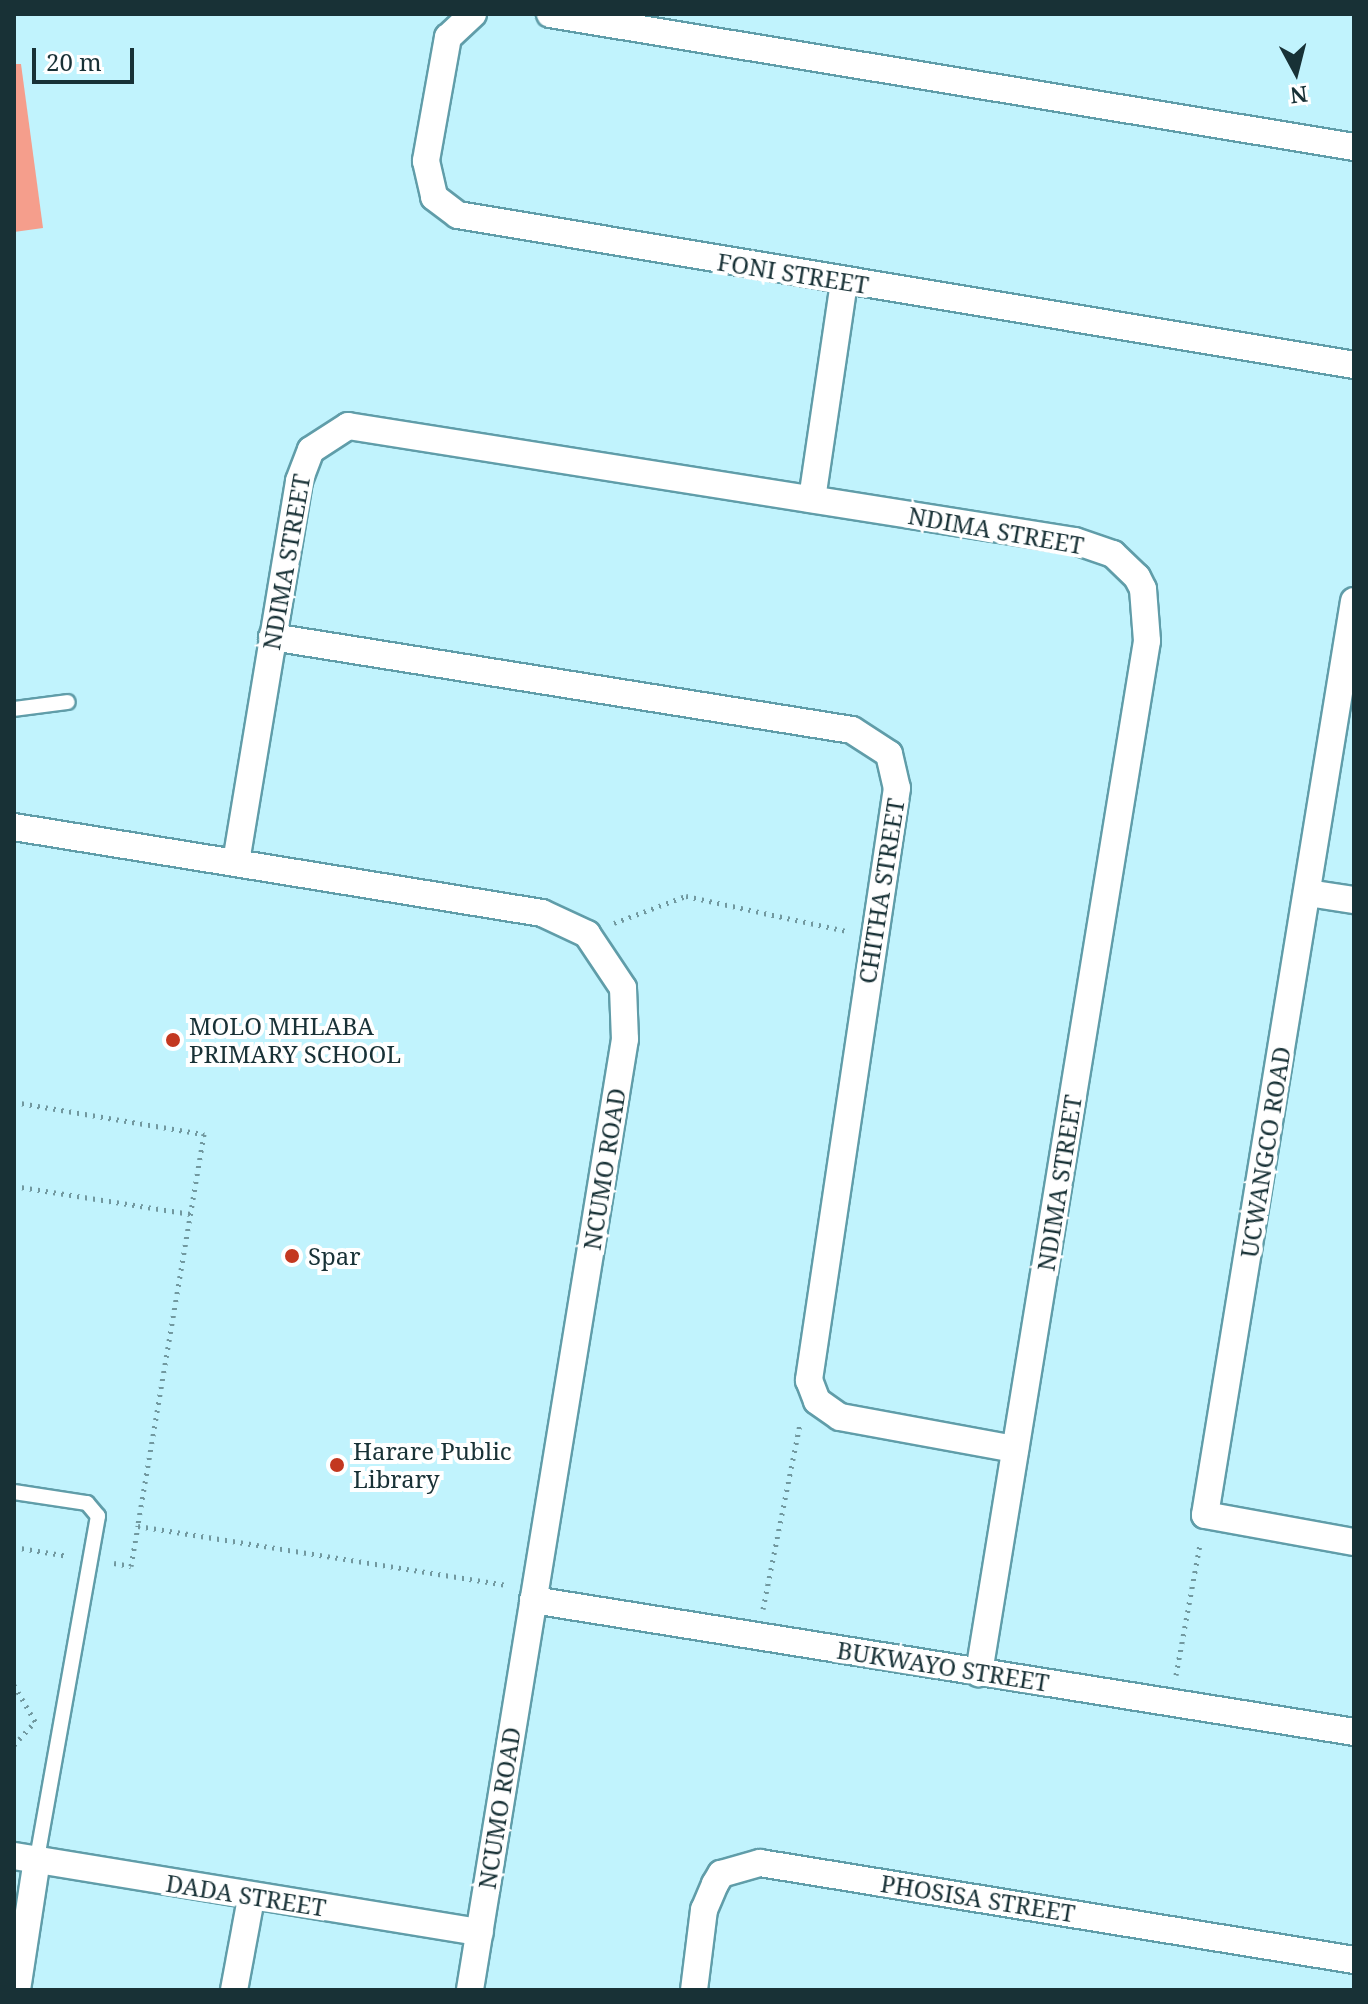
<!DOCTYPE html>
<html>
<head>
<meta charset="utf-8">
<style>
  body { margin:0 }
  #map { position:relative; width:1368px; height:2004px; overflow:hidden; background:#c1f3fd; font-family:"Noto Serif",serif }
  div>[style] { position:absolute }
  .green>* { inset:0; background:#f59e8c }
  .path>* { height:5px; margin-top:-2.5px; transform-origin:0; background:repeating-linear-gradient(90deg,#71989f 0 2px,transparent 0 8px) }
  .roads { filter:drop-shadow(2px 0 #609da9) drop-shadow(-2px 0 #609da9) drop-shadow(0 2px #609da9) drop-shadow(0 -2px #609da9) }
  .lane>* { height:14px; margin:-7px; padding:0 7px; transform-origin:7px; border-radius:7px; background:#fff }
  .street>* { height:26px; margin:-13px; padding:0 13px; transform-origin:13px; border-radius:13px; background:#fff }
  .dots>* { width:22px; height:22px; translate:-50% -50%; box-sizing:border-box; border:4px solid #fff; border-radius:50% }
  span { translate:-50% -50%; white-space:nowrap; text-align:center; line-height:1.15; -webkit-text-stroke:8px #fff; paint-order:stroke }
  .street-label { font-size:24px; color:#183136 }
  .poi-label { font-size:24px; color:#183136 }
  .left { translate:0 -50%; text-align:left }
  .frame { position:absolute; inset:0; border:16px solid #183136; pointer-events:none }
  .north { position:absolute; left:1256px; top:32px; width:80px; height:80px; -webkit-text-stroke:6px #fff; paint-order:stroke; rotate:173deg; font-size:22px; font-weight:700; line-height:32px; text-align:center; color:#183136 }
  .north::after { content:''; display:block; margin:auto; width:28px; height:36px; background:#183136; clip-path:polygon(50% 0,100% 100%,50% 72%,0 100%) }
  .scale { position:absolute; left:32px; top:48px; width:102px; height:36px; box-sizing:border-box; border:4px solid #183136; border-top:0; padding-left:10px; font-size:24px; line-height:28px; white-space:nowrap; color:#183136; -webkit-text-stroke:6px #fff; paint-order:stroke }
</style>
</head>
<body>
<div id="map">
  <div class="green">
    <div style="clip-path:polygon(14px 64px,21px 64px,43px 228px,14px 232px)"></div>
  </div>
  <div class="path">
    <div style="left:614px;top:923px;width:77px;rotate:-20.6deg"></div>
    <div style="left:686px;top:896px;width:165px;rotate:12.3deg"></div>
    <div style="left:14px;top:1102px;width:193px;rotate:9.6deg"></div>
    <div style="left:204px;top:1134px;width:398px;rotate:99.6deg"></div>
    <div style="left:14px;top:1186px;width:179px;rotate:9deg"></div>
    <div style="left:14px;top:1547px;width:55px;rotate:9.5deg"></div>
    <div style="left:114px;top:1563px;width:17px;rotate:10deg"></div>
    <div style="left:131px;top:1566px;width:41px;rotate:-80.1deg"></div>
    <div style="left:138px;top:1526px;width:375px;rotate:9.1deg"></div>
    <div style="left:763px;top:1609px;width:189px;rotate:-78.7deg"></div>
    <div style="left:1176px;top:1675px;width:133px;rotate:-79.6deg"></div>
    <div style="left:14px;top:1685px;width:44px;rotate:59.9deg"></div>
    <div style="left:14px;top:1745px;width:28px;rotate:-48deg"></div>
  </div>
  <div class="roads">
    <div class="lane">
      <div style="left:14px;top:709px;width:54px;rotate:-7.4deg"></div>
      <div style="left:14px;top:1492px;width:74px;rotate:8.6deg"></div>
      <div style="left:87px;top:1503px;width:17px;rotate:50deg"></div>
      <div style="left:98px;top:1516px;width:348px;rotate:100.1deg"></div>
    </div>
    <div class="street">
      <div style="left:473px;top:14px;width:34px;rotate:137deg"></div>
      <div style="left:448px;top:37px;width:126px;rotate:100.1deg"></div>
      <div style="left:426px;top:161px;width:37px;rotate:77deg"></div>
      <div style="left:434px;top:197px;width:30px;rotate:37deg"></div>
      <div style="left:458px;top:215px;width:908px;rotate:9.5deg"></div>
      <div style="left:550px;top:14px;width:815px;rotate:9.39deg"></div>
      <div style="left:812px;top:499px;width:220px;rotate:-81.6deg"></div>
      <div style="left:1354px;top:601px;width:926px;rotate:99.26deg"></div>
      <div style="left:1205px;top:1515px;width:151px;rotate:10.3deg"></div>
      <div style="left:272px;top:637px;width:587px;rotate:9.11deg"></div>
      <div style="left:852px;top:730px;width:44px;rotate:33deg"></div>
      <div style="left:889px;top:754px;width:35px;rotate:77deg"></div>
      <div style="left:897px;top:788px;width:599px;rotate:98.46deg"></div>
      <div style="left:809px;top:1380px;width:22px;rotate:69deg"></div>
      <div style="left:817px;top:1401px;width:28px;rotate:35deg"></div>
      <div style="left:840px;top:1417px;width:178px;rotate:10.4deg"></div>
      <div style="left:14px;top:827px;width:535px;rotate:9.25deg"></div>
      <div style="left:542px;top:913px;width:50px;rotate:25deg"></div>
      <div style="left:587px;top:934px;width:65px;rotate:56.3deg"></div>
      <div style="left:623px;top:988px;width:51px;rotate:87.8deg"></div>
      <div style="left:625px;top:1039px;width:964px;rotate:99.26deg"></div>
      <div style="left:236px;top:862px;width:386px;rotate:-80.6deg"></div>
      <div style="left:299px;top:481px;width:33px;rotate:-69deg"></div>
      <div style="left:311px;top:450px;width:44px;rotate:-33deg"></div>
      <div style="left:348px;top:426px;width:736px;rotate:8.99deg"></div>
      <div style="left:1075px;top:541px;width:40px;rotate:18.9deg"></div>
      <div style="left:1113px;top:554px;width:33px;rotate:44deg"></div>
      <div style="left:1137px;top:577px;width:13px;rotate:63deg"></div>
      <div style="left:1143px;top:589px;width:52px;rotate:85.6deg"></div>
      <div style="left:1147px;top:641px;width:1046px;rotate:99.25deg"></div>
      <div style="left:1308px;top:893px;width:47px;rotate:8.7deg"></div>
      <div style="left:533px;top:1600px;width:832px;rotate:9.13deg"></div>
      <div style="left:14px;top:1856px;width:472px;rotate:9.3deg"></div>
      <div style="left:17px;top:1990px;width:133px;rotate:-81.3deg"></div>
      <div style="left:234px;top:1990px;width:94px;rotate:-79.5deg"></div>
      <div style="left:694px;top:1990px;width:81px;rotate:-82.9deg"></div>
      <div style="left:704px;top:1910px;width:28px;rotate:-67deg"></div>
      <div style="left:715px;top:1884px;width:12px;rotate:-59deg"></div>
      <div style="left:721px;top:1874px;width:41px;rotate:-15.8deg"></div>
      <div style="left:760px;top:1863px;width:602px;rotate:9.27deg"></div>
    </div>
  </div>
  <div class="dots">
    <div style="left:173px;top:1040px;background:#c33820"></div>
    <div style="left:292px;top:1256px;background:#c33820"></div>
    <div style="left:337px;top:1465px;background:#c33820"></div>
  </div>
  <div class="street-label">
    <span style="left:793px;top:273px;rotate:9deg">FONI STREET</span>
    <span style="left:996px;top:530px;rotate:10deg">NDIMA STREET</span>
    <span style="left:286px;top:562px;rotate:-80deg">NDIMA STREET</span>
    <span style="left:881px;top:891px;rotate:-81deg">CHITHA STREET</span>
    <span style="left:1265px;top:1152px;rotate:-81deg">UCWANGCO ROAD</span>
    <span style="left:604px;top:1169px;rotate:-81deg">NCUMO ROAD</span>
    <span style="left:1059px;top:1183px;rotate:-81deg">NDIMA STREET</span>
    <span style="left:943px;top:1666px;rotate:9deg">BUKWAYO STREET</span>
    <span style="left:499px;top:1808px;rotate:-81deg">NCUMO ROAD</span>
    <span style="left:246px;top:1895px;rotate:9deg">DADA STREET</span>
    <span style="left:978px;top:1898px;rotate:9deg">PHOSISA STREET</span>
  </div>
  <div class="poi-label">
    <span class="left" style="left:189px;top:1040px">MOLO MHLABA<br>PRIMARY SCHOOL</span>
    <span class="left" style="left:308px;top:1256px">Spar</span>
    <span class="left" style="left:353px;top:1465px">Harare Public<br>Library</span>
  </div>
  <div class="frame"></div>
  <div class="north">N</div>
  <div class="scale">20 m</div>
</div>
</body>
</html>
